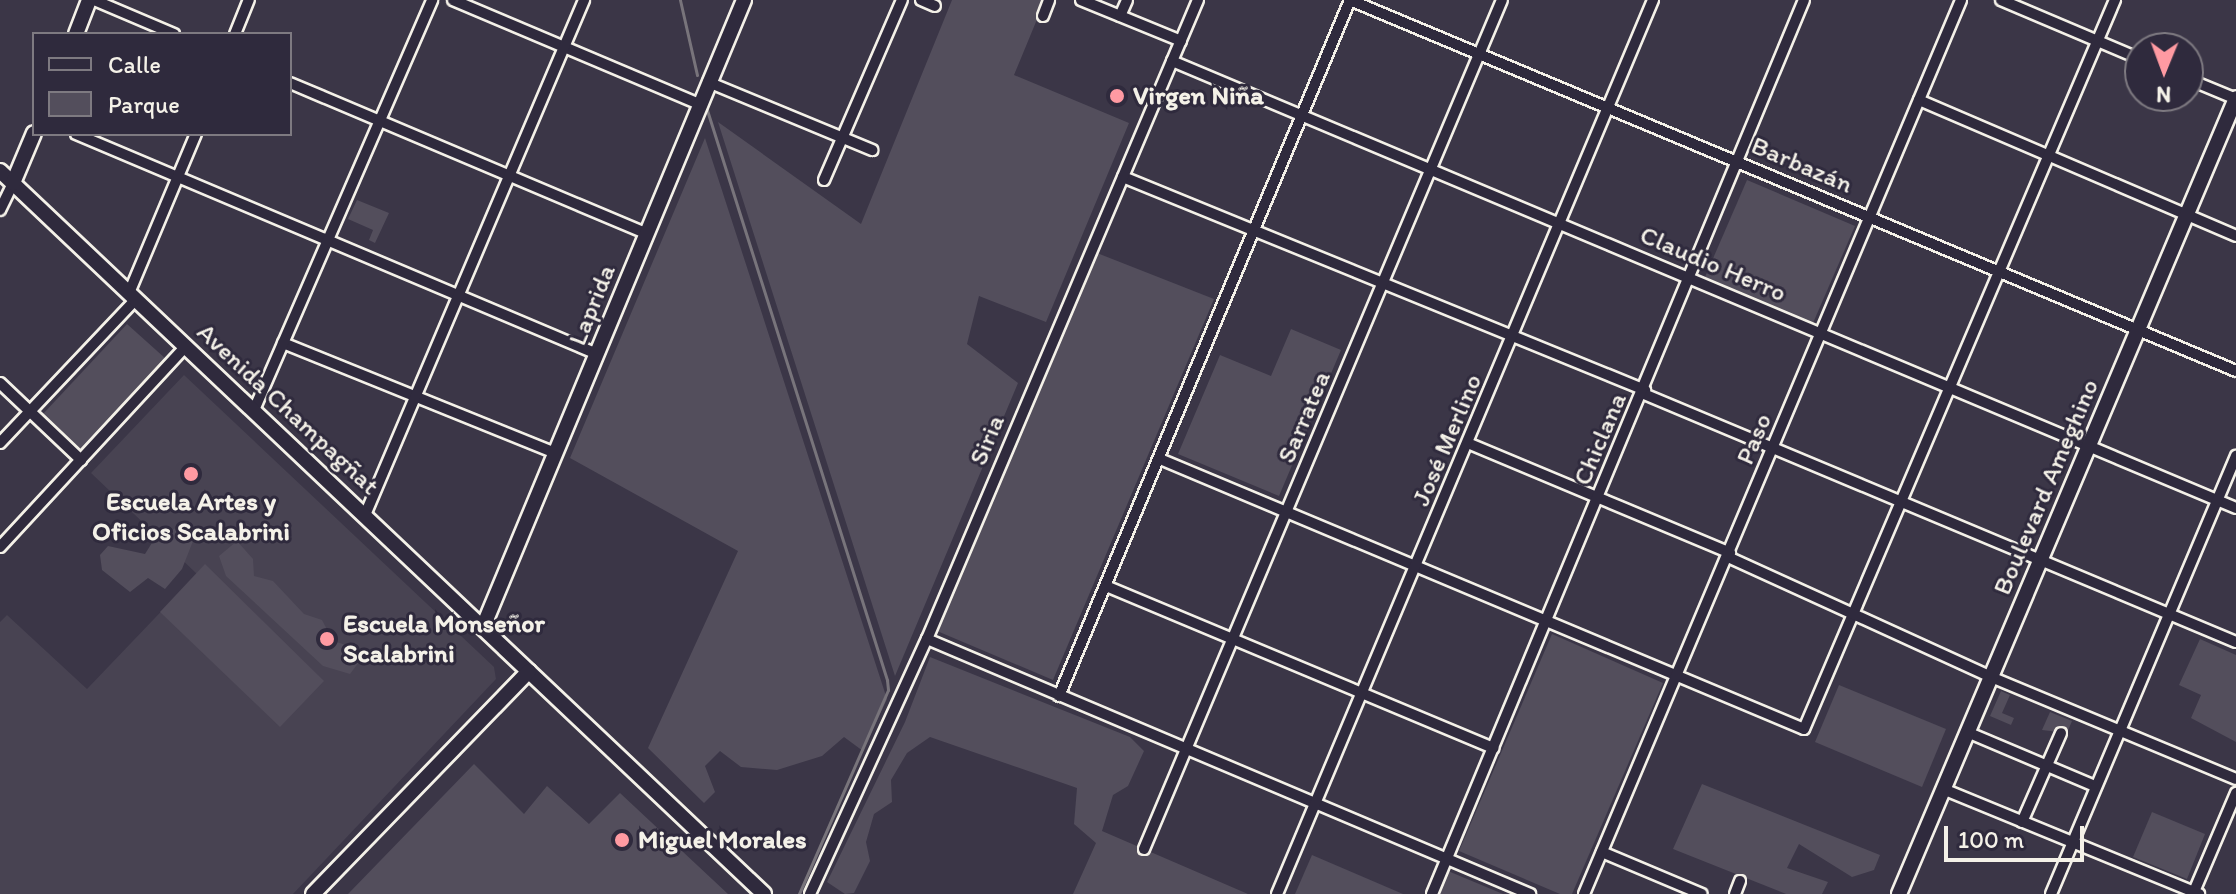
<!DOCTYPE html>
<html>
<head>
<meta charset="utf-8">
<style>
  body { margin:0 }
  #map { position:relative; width:2236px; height:894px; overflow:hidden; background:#3b3647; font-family:Itim,sans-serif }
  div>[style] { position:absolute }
  .built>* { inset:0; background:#484352 }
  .green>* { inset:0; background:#534e5c }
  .stream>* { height:3px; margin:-1.5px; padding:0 1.5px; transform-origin:1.5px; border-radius:1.5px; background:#78747b }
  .roads { filter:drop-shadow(2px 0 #f4f1e8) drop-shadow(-2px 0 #f4f1e8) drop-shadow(0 2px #f4f1e8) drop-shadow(0 -2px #f4f1e8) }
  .street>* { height:10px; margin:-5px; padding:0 5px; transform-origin:5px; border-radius:5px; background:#2f2a3d }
  .secondary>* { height:14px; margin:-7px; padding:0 7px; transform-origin:7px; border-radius:7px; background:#2f2a3d }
  .dots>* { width:22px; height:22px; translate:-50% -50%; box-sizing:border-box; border:4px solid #2f2a3d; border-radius:50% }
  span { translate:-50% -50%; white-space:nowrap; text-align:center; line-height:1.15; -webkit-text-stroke:6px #2f2a3d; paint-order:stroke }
  .poi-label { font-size:26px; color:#f4f1e8; font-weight:700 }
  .left { translate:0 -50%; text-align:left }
  .street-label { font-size:26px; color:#f4f1e8 }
  .legend { position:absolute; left:32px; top:32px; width:260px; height:104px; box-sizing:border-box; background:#2f2a3d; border:2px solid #7e7a81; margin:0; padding:10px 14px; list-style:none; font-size:24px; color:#f4f1e8 }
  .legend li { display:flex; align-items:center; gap:16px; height:40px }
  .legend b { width:40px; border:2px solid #7e7a81 }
  .north { position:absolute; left:2124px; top:32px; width:80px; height:80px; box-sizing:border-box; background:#2f2a3d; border:2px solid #7e7a81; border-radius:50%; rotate:181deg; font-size:22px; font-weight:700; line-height:32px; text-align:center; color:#f4f1e8 }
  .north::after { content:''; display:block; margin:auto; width:28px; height:36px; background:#ff9aa2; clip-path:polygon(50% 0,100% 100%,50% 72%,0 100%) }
  .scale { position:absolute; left:1944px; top:826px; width:140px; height:36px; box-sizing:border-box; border:4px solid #f4f1e8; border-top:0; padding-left:10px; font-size:24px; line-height:28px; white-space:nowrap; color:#f4f1e8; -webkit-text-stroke:6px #2f2a3d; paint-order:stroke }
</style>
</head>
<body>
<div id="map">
  <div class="built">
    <div style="clip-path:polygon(184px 375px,494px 667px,496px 679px,293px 894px,0 894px,0 622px,7px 615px,87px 689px,197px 574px,91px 473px)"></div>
  </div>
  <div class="green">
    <div style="clip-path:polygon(952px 0,1045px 0,1014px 75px,1129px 123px,1046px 322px,979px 296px,967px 344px,1018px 383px,895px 676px,718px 122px,861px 224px)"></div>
    <div style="clip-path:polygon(705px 138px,887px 699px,863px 751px,844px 737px,822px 756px,777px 770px,741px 767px,720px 751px,705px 766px,715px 792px,704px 803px,648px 748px,738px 551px,570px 458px)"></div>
    <div style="clip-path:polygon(1747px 180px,1855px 226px,1813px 323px,1705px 277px)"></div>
    <div style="clip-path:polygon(357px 200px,389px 213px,375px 243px,369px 240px,373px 230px,348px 219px)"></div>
    <div style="clip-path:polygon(1097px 253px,1214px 299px,1053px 680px,937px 631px)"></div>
    <div style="clip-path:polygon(127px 324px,166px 359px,81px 449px,43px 414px)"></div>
    <div style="clip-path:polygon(1291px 329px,1341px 350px,1279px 496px,1178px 454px,1220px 355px,1271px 376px)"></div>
    <div style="clip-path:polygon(178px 527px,190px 529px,195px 536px,182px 569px,165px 589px,148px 578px,130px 592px,102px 570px,100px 555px,108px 546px,145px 554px,155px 538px)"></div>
    <div style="clip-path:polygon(237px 541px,253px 559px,254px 576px,273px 581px,304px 614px,322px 620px,333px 641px,359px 649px,362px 658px,350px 674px,323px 666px,226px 576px,219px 556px)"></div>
    <div style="clip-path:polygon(205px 564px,324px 681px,280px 727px,160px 612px)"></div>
    <div style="clip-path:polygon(1552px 634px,1663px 683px,1572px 894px,1560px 894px,1459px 851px)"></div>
    <div style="clip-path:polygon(2200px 639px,2236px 655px,2236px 742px,2191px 718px,2201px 695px,2179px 685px)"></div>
    <div style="clip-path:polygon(930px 657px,1130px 737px,1144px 751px,1128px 786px,1113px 795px,1102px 831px,1248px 894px,1073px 894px,1096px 843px,1074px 824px,1077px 788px,930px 737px,907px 753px,891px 780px,892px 802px,874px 814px,866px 842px,870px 861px,854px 893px,845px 894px,827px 882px,905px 722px)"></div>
    <div style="clip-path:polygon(1839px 685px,1946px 729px,1922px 787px,1815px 742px)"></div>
    <div style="clip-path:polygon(2001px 691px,2010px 695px,2002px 713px,2014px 718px,2011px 725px,1990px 716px)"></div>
    <div style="clip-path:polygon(2050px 712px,2072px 721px,2067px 733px,2042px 730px)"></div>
    <div style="clip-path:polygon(474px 764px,524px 814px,547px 786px,589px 824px,620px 793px,728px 894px,348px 894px)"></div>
    <div style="clip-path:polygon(1702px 784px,1880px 855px,1874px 870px,1852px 877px,1799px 844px,1787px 868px,1828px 882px,1822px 894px,1786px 894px,1673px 849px)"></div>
    <div style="clip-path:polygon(2152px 812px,2205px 834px,2187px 879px,2133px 857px)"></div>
    <div style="clip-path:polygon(1312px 855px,1403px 894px,1295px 894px)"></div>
    <div style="clip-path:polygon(1448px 871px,1503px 894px,1439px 894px)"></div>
  </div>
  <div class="stream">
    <div style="left:680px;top:0;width:77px;rotate:77.2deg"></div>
    <div style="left:707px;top:110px;width:598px;rotate:72.47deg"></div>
    <div style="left:887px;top:680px;width:10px;rotate:84deg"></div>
    <div style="left:888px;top:690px;width:223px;rotate:113.6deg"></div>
  </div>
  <div class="roads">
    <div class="street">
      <div style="left:94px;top:0;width:87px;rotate:23deg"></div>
      <div style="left:453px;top:0;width:267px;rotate:22.9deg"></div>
      <div style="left:921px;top:0;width:15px;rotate:23deg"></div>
      <div style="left:1081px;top:0;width:108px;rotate:22.3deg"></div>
      <div style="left:2001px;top:0;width:151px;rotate:23deg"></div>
      <div style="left:1043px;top:16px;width:17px;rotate:-69deg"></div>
      <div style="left:1120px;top:16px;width:17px;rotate:-66deg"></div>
      <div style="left:235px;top:34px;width:37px;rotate:-68deg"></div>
      <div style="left:1172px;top:61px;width:1154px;rotate:22.79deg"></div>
      <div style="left:2188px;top:79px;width:52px;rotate:22.6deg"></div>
      <div style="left:708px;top:82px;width:178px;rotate:22.5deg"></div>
      <div style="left:290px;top:83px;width:388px;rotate:22.9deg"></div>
      <div style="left:1919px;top:100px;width:345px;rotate:23.2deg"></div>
      <div style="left:76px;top:134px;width:566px;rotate:22.89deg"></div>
      <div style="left:1123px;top:177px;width:564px;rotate:22.2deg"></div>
      <div style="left:824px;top:180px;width:196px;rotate:-66.6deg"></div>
      <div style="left:0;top:210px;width:30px;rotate:-64deg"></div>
      <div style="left:129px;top:293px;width:173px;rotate:-67.2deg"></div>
      <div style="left:283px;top:343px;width:293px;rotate:22deg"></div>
      <div style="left:0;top:383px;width:112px;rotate:43.5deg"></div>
      <div style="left:1644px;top:394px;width:642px;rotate:22.73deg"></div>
      <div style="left:254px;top:410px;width:447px;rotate:-66.5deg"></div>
      <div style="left:0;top:443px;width:198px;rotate:-46.6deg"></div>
      <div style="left:1470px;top:444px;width:282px;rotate:22.7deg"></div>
      <div style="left:1160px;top:459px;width:698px;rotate:22.75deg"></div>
      <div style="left:1804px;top:729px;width:793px;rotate:-66.9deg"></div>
      <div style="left:365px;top:515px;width:560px;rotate:-66.96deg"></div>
      <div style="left:0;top:547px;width:274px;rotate:-47.2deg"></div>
      <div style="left:1728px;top:557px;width:289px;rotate:24.5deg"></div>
      <div style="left:1991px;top:677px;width:265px;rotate:22.6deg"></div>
      <div style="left:1106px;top:586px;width:420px;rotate:22.7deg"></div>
      <div style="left:927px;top:639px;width:655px;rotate:22.92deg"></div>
      <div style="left:1059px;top:696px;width:754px;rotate:-67.31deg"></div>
      <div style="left:1350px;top:0;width:961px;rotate:22.72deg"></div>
      <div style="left:1967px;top:732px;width:139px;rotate:22.9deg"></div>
      <div style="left:1943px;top:789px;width:277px;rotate:22.3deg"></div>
      <div style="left:2022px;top:822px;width:97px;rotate:-66.3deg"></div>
      <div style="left:1144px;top:849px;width:921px;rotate:-67.14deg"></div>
      <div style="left:1602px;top:852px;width:108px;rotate:22.8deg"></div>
      <div style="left:810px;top:894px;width:281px;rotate:-65.4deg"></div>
      <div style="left:927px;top:639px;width:694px;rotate:-67.02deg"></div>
      <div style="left:1277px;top:894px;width:970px;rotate:-67.19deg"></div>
      <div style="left:1432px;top:894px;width:968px;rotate:-67.41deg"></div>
      <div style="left:1584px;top:894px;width:970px;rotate:-67.13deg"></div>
      <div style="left:1735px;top:894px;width:14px;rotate:-69deg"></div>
      <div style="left:2051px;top:894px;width:476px;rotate:-67.1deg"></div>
      <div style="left:2193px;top:894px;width:110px;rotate:-66.9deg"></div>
    </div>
    <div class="secondary">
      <div style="left:76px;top:34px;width:36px;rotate:-69deg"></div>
      <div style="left:0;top:171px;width:1052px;rotate:43.42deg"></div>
      <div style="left:13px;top:183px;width:54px;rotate:-67.2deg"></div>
      <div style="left:483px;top:627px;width:679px;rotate:-67.4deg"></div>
      <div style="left:313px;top:894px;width:310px;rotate:-45.9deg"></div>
      <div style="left:1899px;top:894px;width:864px;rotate:-67.05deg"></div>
    </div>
  </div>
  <div class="dots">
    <div style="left:1117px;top:96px;background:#ff9aa2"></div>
    <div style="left:191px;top:474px;background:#ff9aa2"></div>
    <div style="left:327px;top:639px;background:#ff9aa2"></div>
    <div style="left:622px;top:840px;background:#ff9aa2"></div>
  </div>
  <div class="poi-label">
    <span class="left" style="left:1133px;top:96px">Virgen Niña</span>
    <span style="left:191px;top:517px">Escuela Artes y<br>Oficios Scalabrini</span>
    <span class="left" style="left:343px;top:639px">Escuela Monseñor<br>Scalabrini</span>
    <span class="left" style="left:638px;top:840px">Miguel Morales</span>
  </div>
  <div class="street-label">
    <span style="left:1802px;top:165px;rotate:23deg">Barbazán</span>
    <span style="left:1713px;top:264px;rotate:23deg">Claudio Herro</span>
    <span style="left:592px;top:305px;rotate:-68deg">Laprida</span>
    <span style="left:288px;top:409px;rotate:43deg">Avenida Champagñat</span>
    <span style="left:1304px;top:417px;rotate:-67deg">Sarratea</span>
    <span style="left:1600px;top:439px;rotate:-67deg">Chiclana</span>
    <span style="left:1754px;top:439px;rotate:-67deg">Paso</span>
    <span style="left:987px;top:440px;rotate:-67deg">Siria</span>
    <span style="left:1447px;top:440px;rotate:-67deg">José Merlino</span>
    <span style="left:2046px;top:487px;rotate:-67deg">Boulevard Ameghino</span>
  </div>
  <ul class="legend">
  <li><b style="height:10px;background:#2f2a3d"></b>Calle</li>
  <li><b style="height:22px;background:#534e5c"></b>Parque</li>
  </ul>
  <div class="north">N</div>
  <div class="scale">100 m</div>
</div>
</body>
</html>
